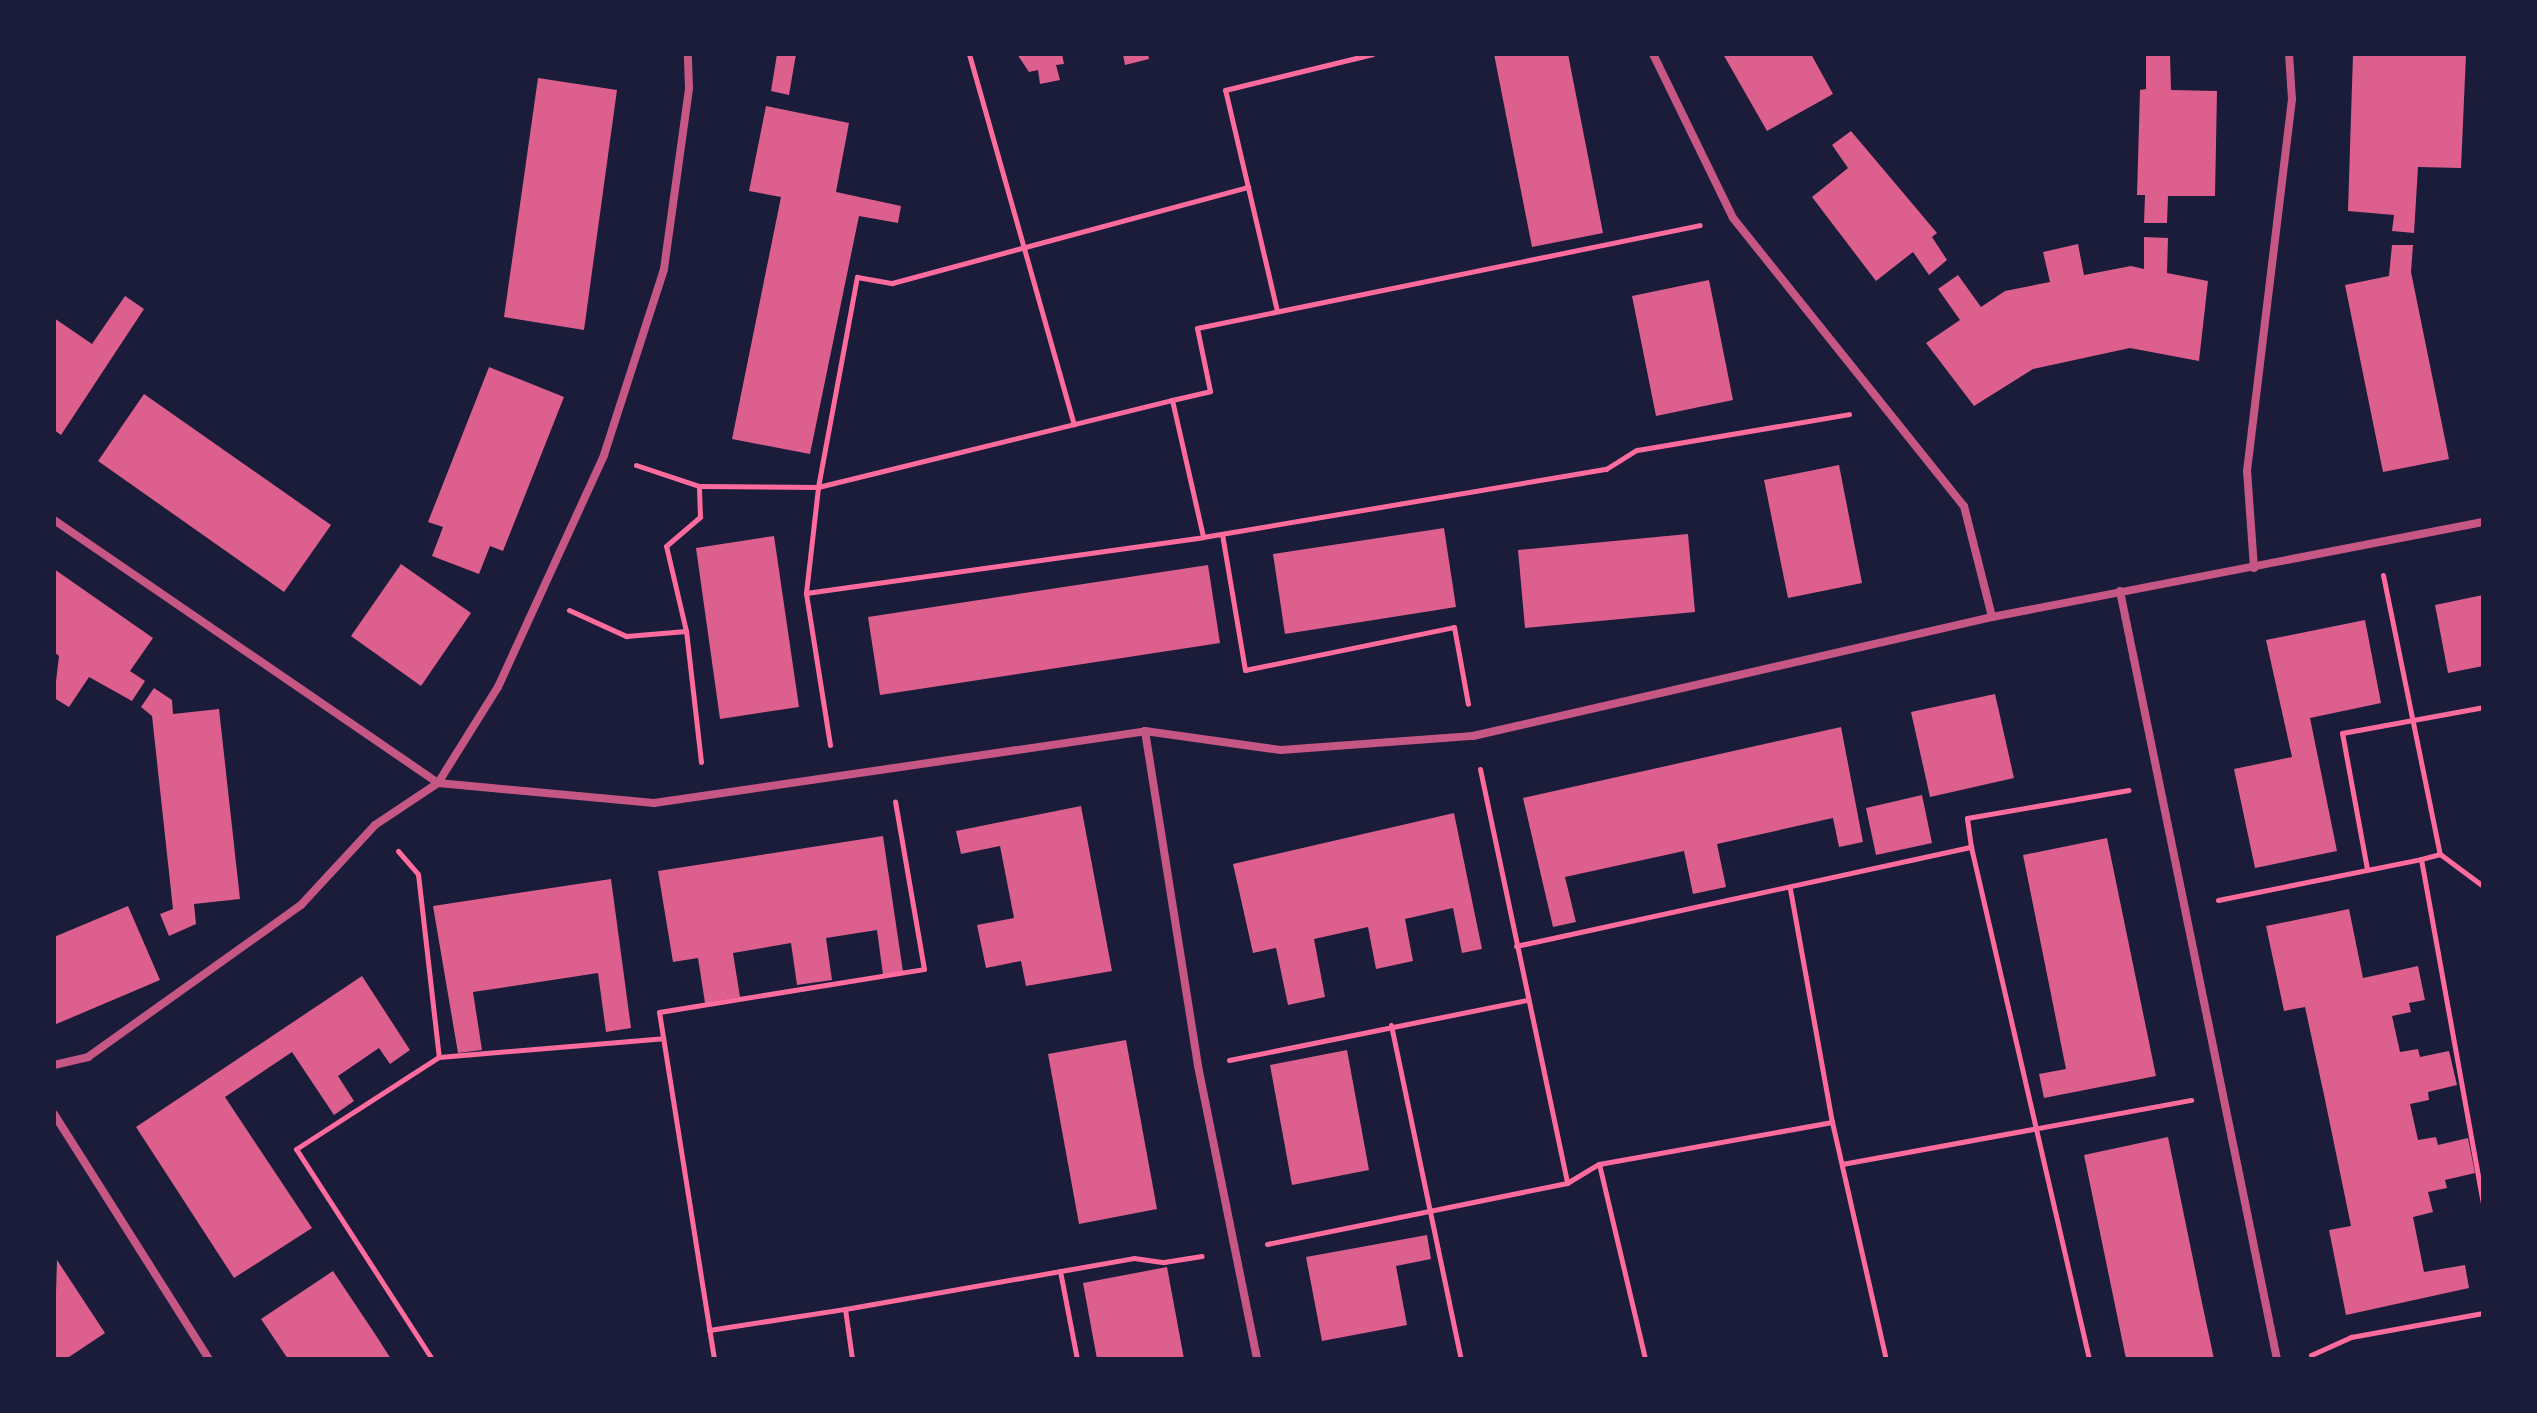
<!DOCTYPE html>
<html>
<head>
<meta charset="utf-8">
<style>
  body { margin:0 }
  #map { position:relative; width:2537px; height:1413px; overflow:hidden; background:#1b1b3a; font-family:"IBM Plex Sans",sans-serif }
  div>[style] { position:absolute }
  .building>* { inset:0; background:#dd5f8e }
  .path>* { height:5px; margin:-2.5px; padding:0 2.5px; transform-origin:2.5px; border-radius:2.5px; background:#ff6b9d }
  .minor>* { height:8px; margin:-4px; padding:0 4px; transform-origin:4px; border-radius:4px; background:#c65784 }
  span { translate:-50% -50%; white-space:nowrap; text-align:center; line-height:1.15; -webkit-text-stroke:8px #1b1b3a; paint-order:stroke }
  .frame { position:absolute; inset:0; border:56px solid #1b1b3a; pointer-events:none }
</style>
</head>
<body>
<div id="map">
  <div class="building">
    <div style="clip-path:polygon(777px 54px,796px 54px,789px 95px,771px 91px)"></div>
    <div style="clip-path:polygon(1017px 54px,1062px 54px,1064px 64px,1056px 65px,1060px 80px,1040px 84px,1038px 70px,1029px 72px)"></div>
    <div style="clip-path:polygon(1123px 54px,1148px 54px,1149px 59px,1125px 65px)"></div>
    <div style="clip-path:polygon(1494px 54px,1568px 54px,1603px 233px,1532px 247px)"></div>
    <div style="clip-path:polygon(1723px 54px,1811px 54px,1833px 94px,1767px 131px)"></div>
    <div style="clip-path:polygon(2146px 54px,2170px 54px,2171px 90px,2217px 91px,2215px 196px,2168px 196px,2167px 223px,2144px 223px,2145px 195px,2137px 195px,2140px 90px,2146px 89px)"></div>
    <div style="clip-path:polygon(2353px 54px,2466px 54px,2461px 168px,2418px 167px,2414px 233px,2392px 231px,2394px 215px,2348px 211px)"></div>
    <div style="clip-path:polygon(538px 78px,617px 90px,584px 330px,504px 317px)"></div>
    <div style="clip-path:polygon(766px 106px,849px 123px,836px 192px,901px 206px,898px 223px,859px 216px,810px 454px,732px 439px,781px 197px,749px 191px)"></div>
    <div style="clip-path:polygon(1851px 131px,1937px 233px,1932px 237px,1947px 260px,1929px 275px,1913px 252px,1876px 281px,1812px 197px,1848px 168px,1832px 145px)"></div>
    <div style="clip-path:polygon(2144px 237px,2168px 238px,2167px 273px,2208px 281px,2199px 361px,2130px 348px,2033px 369px,1974px 406px,1926px 343px,1960px 320px,1938px 289px,1958px 275px,1981px 307px,2005px 291px,2050px 282px,2043px 252px,2078px 244px,2084px 275px,2131px 266px,2144px 269px)"></div>
    <div style="clip-path:polygon(2392px 245px,2413px 245px,2411px 272px,2449px 459px,2383px 472px,2345px 285px,2389px 276px)"></div>
    <div style="clip-path:polygon(1709px 280px,1733px 400px,1656px 416px,1632px 296px)"></div>
    <div style="clip-path:polygon(125px 296px,144px 309px,61px 435px,54px 430px,54px 318px,92px 344px)"></div>
    <div style="clip-path:polygon(489px 367px,564px 397px,503px 551px,490px 546px,479px 574px,432px 556px,443px 527px,428px 522px)"></div>
    <div style="clip-path:polygon(144px 394px,331px 525px,284px 592px,98px 461px)"></div>
    <div style="clip-path:polygon(1839px 465px,1862px 583px,1788px 598px,1764px 480px)"></div>
    <div style="clip-path:polygon(1444px 528px,1456px 607px,1285px 634px,1273px 554px)"></div>
    <div style="clip-path:polygon(1688px 534px,1695px 612px,1525px 628px,1518px 550px)"></div>
    <div style="clip-path:polygon(774px 536px,799px 707px,720px 719px,696px 548px)"></div>
    <div style="clip-path:polygon(401px 564px,471px 613px,421px 686px,351px 636px)"></div>
    <div style="clip-path:polygon(1208px 565px,1220px 643px,880px 695px,868px 617px)"></div>
    <div style="clip-path:polygon(54px 569px,153px 638px,130px 671px,145px 681px,132px 701px,89px 677px,69px 707px,54px 698px,59px 656px,54px 652px)"></div>
    <div style="clip-path:polygon(2483px 595px,2483px 666px,2448px 673px,2435px 605px)"></div>
    <div style="clip-path:polygon(2365px 620px,2381px 703px,2310px 718px,2337px 851px,2255px 868px,2234px 769px,2292px 757px,2266px 640px)"></div>
    <div style="clip-path:polygon(154px 688px,172px 700px,173px 714px,219px 709px,240px 899px,194px 904px,196px 924px,169px 936px,160px 914px,173px 909px,152px 716px,141px 707px)"></div>
    <div style="clip-path:polygon(1995px 694px,2014px 778px,1930px 797px,1911px 712px)"></div>
    <div style="clip-path:polygon(1841px 727px,1863px 842px,1839px 847px,1833px 818px,1717px 844px,1726px 887px,1693px 894px,1684px 851px,1565px 877px,1576px 922px,1553px 927px,1523px 798px)"></div>
    <div style="clip-path:polygon(1922px 795px,1932px 843px,1876px 855px,1866px 808px)"></div>
    <div style="clip-path:polygon(1081px 806px,1112px 971px,1026px 986px,1021px 961px,986px 968px,977px 925px,1014px 918px,1000px 846px,961px 854px,956px 831px)"></div>
    <div style="clip-path:polygon(1454px 813px,1482px 949px,1462px 953px,1453px 908px,1405px 919px,1413px 961px,1376px 969px,1368px 927px,1314px 939px,1325px 997px,1288px 1005px,1276px 948px,1253px 953px,1233px 864px)"></div>
    <div style="clip-path:polygon(883px 836px,903px 972px,883px 975px,877px 930px,826px 938px,832px 980px,797px 985px,791px 943px,733px 953px,740px 997px,705px 1003px,698px 958px,673px 962px,658px 871px)"></div>
    <div style="clip-path:polygon(2107px 838px,2156px 1076px,2044px 1098px,2039px 1074px,2066px 1069px,2023px 855px)"></div>
    <div style="clip-path:polygon(611px 879px,631px 1028px,606px 1032px,598px 973px,473px 992px,482px 1050px,458px 1053px,433px 906px)"></div>
    <div style="clip-path:polygon(128px 906px,160px 980px,54px 1025px,54px 937px)"></div>
    <div style="clip-path:polygon(2349px 909px,2363px 978px,2418px 966px,2425px 1000px,2409px 1003px,2411px 1012px,2392px 1016px,2400px 1052px,2418px 1049px,2420px 1057px,2449px 1051px,2457px 1085px,2428px 1092px,2429px 1100px,2410px 1104px,2418px 1140px,2436px 1137px,2438px 1145px,2468px 1138px,2475px 1173px,2445px 1180px,2447px 1188px,2428px 1192px,2433px 1212px,2413px 1217px,2424px 1272px,2465px 1265px,2469px 1288px,2346px 1315px,2329px 1230px,2351px 1226px,2324px 1095px,2305px 1007px,2284px 1011px,2266px 926px)"></div>
    <div style="clip-path:polygon(362px 976px,410px 1050px,390px 1064px,379px 1048px,338px 1076px,354px 1101px,334px 1115px,292px 1052px,225px 1097px,312px 1228px,234px 1278px,136px 1127px)"></div>
    <div style="clip-path:polygon(1126px 1040px,1157px 1209px,1079px 1224px,1048px 1054px)"></div>
    <div style="clip-path:polygon(1347px 1050px,1369px 1170px,1292px 1185px,1270px 1065px)"></div>
    <div style="clip-path:polygon(2168px 1137px,2201px 1298px,2214px 1359px,2126px 1359px,2117px 1315px,2084px 1155px)"></div>
    <div style="clip-path:polygon(1427px 1235px,1431px 1259px,1396px 1266px,1407px 1325px,1322px 1341px,1306px 1257px)"></div>
    <div style="clip-path:polygon(57px 1260px,105px 1333px,66px 1359px,54px 1359px)"></div>
    <div style="clip-path:polygon(1167px 1267px,1184px 1359px,1097px 1359px,1083px 1283px)"></div>
    <div style="clip-path:polygon(333px 1271px,377px 1337px,391px 1359px,288px 1359px,261px 1319px)"></div>
  </div>
  <div class="path">
    <div style="left:969px;top:54px;width:385px;rotate:74.2deg"></div>
    <div style="left:1277px;top:311px;width:227px;rotate:-103.2deg"></div>
    <div style="left:1225px;top:90px;width:152px;rotate:-13.7deg"></div>
    <div style="left:1172px;top:400px;width:39px;rotate:-13deg"></div>
    <div style="left:1210px;top:391px;width:64px;rotate:-101.7deg"></div>
    <div style="left:1197px;top:328px;width:513px;rotate:-11.57deg"></div>
    <div style="left:636px;top:465px;width:66px;rotate:18.4deg"></div>
    <div style="left:1222px;top:534px;width:138px;rotate:80.4deg"></div>
    <div style="left:1245px;top:670px;width:213px;rotate:-11.6deg"></div>
    <div style="left:1454px;top:627px;width:78px;rotate:79.7deg"></div>
    <div style="left:2383px;top:575px;width:285px;rotate:78.5deg"></div>
    <div style="left:2440px;top:854px;width:20px;rotate:165deg"></div>
    <div style="left:2421px;top:859px;width:351px;rotate:79.8deg"></div>
    <div style="left:806px;top:593px;width:107px;rotate:-83.5deg"></div>
    <div style="left:818px;top:487px;width:214px;rotate:-79.5deg"></div>
    <div style="left:857px;top:277px;width:36px;rotate:10deg"></div>
    <div style="left:892px;top:283px;width:369px;rotate:-15.1deg"></div>
    <div style="left:569px;top:610px;width:63px;rotate:24.5deg"></div>
    <div style="left:626px;top:636px;width:60px;rotate:-4.8deg"></div>
    <div style="left:830px;top:745px;width:154px;rotate:-99deg"></div>
    <div style="left:806px;top:593px;width:401px;rotate:-8deg"></div>
    <div style="left:1203px;top:537px;width:409px;rotate:-9.6deg"></div>
    <div style="left:1606px;top:469px;width:36px;rotate:-32deg"></div>
    <div style="left:1637px;top:450px;width:215px;rotate:-9.6deg"></div>
    <div style="left:701px;top:762px;width:132px;rotate:-96.5deg"></div>
    <div style="left:686px;top:631px;width:87px;rotate:-103.2deg"></div>
    <div style="left:666px;top:546px;width:45px;rotate:-40.5deg"></div>
    <div style="left:700px;top:517px;width:31px;rotate:-92deg"></div>
    <div style="left:699px;top:486px;width:119px;rotate:0.5deg"></div>
    <div style="left:818px;top:487px;width:365px;rotate:-13.8deg"></div>
    <div style="left:1172px;top:400px;width:140px;rotate:77.2deg"></div>
    <div style="left:1480px;top:769px;width:423px;rotate:78.1deg"></div>
    <div style="left:1971px;top:847px;width:525px;rotate:77.02deg"></div>
    <div style="left:398px;top:851px;width:30px;rotate:49deg"></div>
    <div style="left:418px;top:874px;width:184px;rotate:83.5deg"></div>
    <div style="left:2440px;top:854px;width:54px;rotate:36.7deg"></div>
    <div style="left:2367px;top:869px;width:138px;rotate:-100.4deg"></div>
    <div style="left:2342px;top:733px;width:143px;rotate:-10.4deg"></div>
    <div style="left:1790px;top:889px;width:237px;rotate:79.8deg"></div>
    <div style="left:2218px;top:900px;width:207px;rotate:-11.4deg"></div>
    <div style="left:1516px;top:946px;width:466px;rotate:-12.3deg"></div>
    <div style="left:1971px;top:847px;width:29px;rotate:-98deg"></div>
    <div style="left:1967px;top:818px;width:164px;rotate:-9.8deg"></div>
    <div style="left:1391px;top:1025px;width:341px;rotate:78.2deg"></div>
    <div style="left:1229px;top:1060px;width:303px;rotate:-11.4deg"></div>
    <div style="left:1599px;top:1164px;width:200px;rotate:76.7deg"></div>
    <div style="left:1842px;top:1164px;width:355px;rotate:-10.4deg"></div>
    <div style="left:1267px;top:1244px;width:306px;rotate:-11.5deg"></div>
    <div style="left:1567px;top:1183px;width:37px;rotate:-31deg"></div>
    <div style="left:1599px;top:1164px;width:237px;rotate:-10.2deg"></div>
    <div style="left:1832px;top:1122px;width:243px;rotate:77.2deg"></div>
    <div style="left:1060px;top:1271px;width:90px;rotate:79.1deg"></div>
    <div style="left:845px;top:1309px;width:293px;rotate:-10deg"></div>
    <div style="left:1134px;top:1258px;width:30px;rotate:8deg"></div>
    <div style="left:1164px;top:1262px;width:38px;rotate:-9deg"></div>
    <div style="left:709px;top:1330px;width:138px;rotate:-8.8deg"></div>
    <div style="left:845px;top:1309px;width:50px;rotate:82deg"></div>
    <div style="left:2311px;top:1355px;width:44px;rotate:-24.2deg"></div>
    <div style="left:2351px;top:1337px;width:134px;rotate:-10.3deg"></div>
    <div style="left:432px;top:1359px;width:250px;rotate:-122.9deg"></div>
    <div style="left:296px;top:1149px;width:170px;rotate:-32.8deg"></div>
    <div style="left:439px;top:1057px;width:225px;rotate:-4.8deg"></div>
    <div style="left:714px;top:1359px;width:351px;rotate:-99deg"></div>
    <div style="left:659px;top:1012px;width:268px;rotate:-9.2deg"></div>
    <div style="left:924px;top:969px;width:170px;rotate:-99.8deg"></div>
  </div>
  <div class="minor">
    <div style="left:1653px;top:54px;width:182px;rotate:64deg"></div>
    <div style="left:1733px;top:218px;width:369px;rotate:51.3deg"></div>
    <div style="left:1964px;top:506px;width:114px;rotate:75.8deg"></div>
    <div style="left:54px;top:520px;width:465px;rotate:34.4deg"></div>
    <div style="left:438px;top:783px;width:217px;rotate:5.3deg"></div>
    <div style="left:654px;top:803px;width:496px;rotate:-8.3deg"></div>
    <div style="left:1145px;top:731px;width:137px;rotate:8deg"></div>
    <div style="left:1281px;top:750px;width:193px;rotate:-4.2deg"></div>
    <div style="left:1473px;top:736px;width:532px;rotate:-12.91deg"></div>
    <div style="left:1992px;top:617px;width:500px;rotate:-10.95deg"></div>
    <div style="left:2254px;top:568px;width:97px;rotate:-94.1deg"></div>
    <div style="left:2247px;top:471px;width:375px;rotate:-83.1deg"></div>
    <div style="left:2292px;top:99px;width:45px;rotate:-93.8deg"></div>
    <div style="left:2120px;top:591px;width:784px;rotate:78.45deg"></div>
    <div style="left:1145px;top:731px;width:339px;rotate:81deg"></div>
    <div style="left:1198px;top:1066px;width:299px;rotate:78.6deg"></div>
    <div style="left:54px;top:1065px;width:35px;rotate:-13deg"></div>
    <div style="left:88px;top:1057px;width:262px;rotate:-35.5deg"></div>
    <div style="left:301px;top:905px;width:109px;rotate:-47.2deg"></div>
    <div style="left:375px;top:825px;width:76px;rotate:-33.7deg"></div>
    <div style="left:438px;top:783px;width:113px;rotate:-58deg"></div>
    <div style="left:498px;top:687px;width:255px;rotate:-65.4deg"></div>
    <div style="left:604px;top:455px;width:195px;rotate:-72.1deg"></div>
    <div style="left:664px;top:269px;width:183px;rotate:-82.1deg"></div>
    <div style="left:689px;top:88px;width:34px;rotate:-92deg"></div>
    <div style="left:54px;top:1114px;width:290px;rotate:57.7deg"></div>
  </div>
  <div class="frame"></div>
</div>
</body>
</html>
